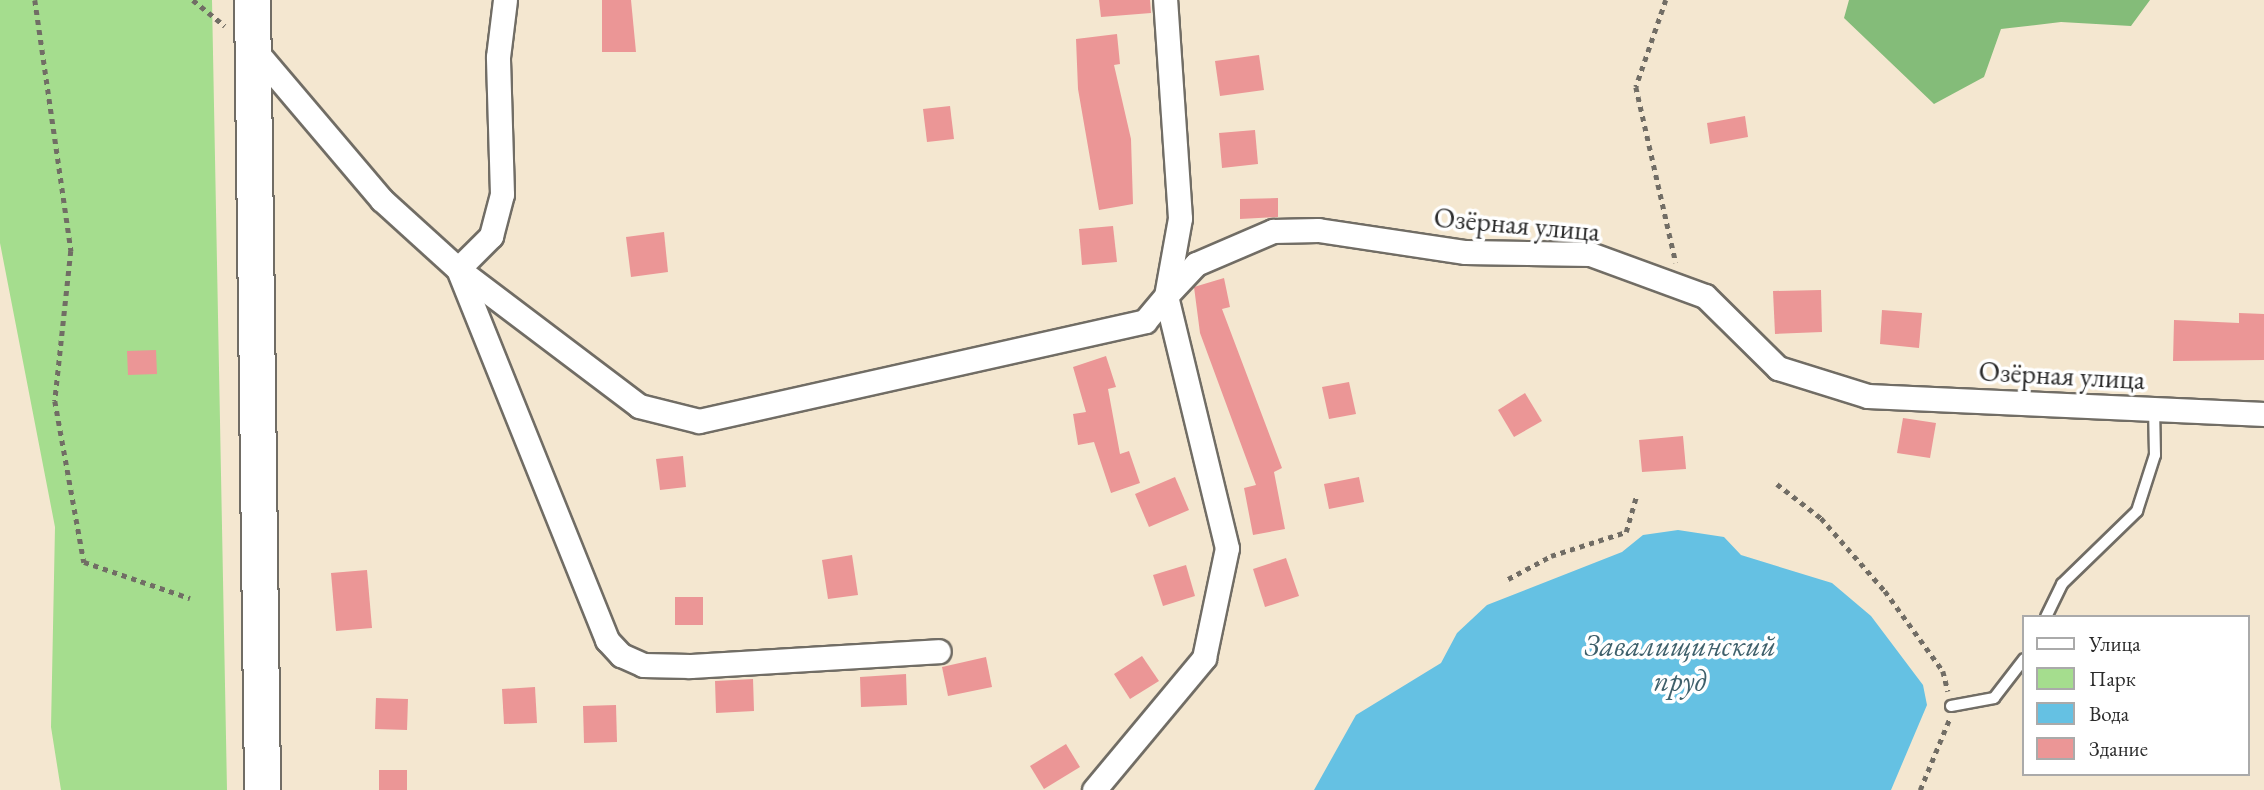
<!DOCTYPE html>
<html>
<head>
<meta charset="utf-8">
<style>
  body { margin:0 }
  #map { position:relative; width:2264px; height:790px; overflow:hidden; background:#f4e7d0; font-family:"EB Garamond",serif }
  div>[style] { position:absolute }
  .green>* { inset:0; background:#a5dd8e }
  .forest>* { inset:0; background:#84bc79 }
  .water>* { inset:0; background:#65c1e3 }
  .building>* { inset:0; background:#eb9696 }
  .path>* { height:4.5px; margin-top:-2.25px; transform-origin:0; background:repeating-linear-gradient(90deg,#716d65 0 5px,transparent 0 10px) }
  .roads { filter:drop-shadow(2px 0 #716d65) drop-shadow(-2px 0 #716d65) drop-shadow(0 2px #716d65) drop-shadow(0 -2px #716d65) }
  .service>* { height:10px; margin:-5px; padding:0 5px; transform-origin:5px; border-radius:5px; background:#fff }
  .minor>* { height:23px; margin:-11.5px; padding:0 11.5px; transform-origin:11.5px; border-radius:11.5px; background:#fff }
  .primary>* { height:35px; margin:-17.5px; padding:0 17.5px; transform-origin:17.5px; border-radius:17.5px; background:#fff }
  span { translate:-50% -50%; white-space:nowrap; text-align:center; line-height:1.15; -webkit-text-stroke:7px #fff; paint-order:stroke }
  .street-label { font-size:28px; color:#2b2b2b }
  .water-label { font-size:30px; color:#3f606b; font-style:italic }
  .legend { position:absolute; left:2022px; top:615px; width:228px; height:161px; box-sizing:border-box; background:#fff; border:2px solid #aaa; margin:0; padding:9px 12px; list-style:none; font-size:21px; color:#2b2b2b }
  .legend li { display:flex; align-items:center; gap:14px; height:35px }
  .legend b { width:35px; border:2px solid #aaa }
</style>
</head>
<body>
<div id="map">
  <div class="green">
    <div style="clip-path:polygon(0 0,212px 0,227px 790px,61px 790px,51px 727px,55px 527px,0 243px)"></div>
  </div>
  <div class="forest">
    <div style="clip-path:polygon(1849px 0,2150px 0,2131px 26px,2061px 22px,2001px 29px,1984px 77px,1934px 104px,1844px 18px)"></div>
  </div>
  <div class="water">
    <div style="clip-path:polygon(1678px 530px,1724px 537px,1741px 555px,1832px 583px,1871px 616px,1923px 685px,1927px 705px,1891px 790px,1314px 790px,1356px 715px,1441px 663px,1457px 633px,1487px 605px,1622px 552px,1643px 535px)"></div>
  </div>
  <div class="building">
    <div style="clip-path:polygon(602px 0,631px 0,636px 52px,602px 52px)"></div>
    <div style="clip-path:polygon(1099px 0,1150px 0,1151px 13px,1101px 17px)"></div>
    <div style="clip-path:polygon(1117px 34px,1120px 64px,1114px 65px,1131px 139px,1133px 204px,1099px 210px,1078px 89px,1076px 39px)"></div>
    <div style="clip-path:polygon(1259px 55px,1264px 90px,1220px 96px,1215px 61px)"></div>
    <div style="clip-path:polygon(950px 106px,954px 139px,927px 142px,923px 109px)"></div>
    <div style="clip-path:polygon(1745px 116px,1748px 137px,1710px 144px,1707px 123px)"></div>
    <div style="clip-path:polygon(1255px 130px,1258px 164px,1222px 168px,1219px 133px)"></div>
    <div style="clip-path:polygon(1278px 198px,1278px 217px,1240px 219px,1240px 199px)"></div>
    <div style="clip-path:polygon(1113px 226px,1117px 262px,1082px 265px,1079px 229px)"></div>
    <div style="clip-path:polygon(664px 232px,668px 272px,631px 277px,626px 237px)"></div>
    <div style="clip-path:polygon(1224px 278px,1230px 307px,1222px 309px,1282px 468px,1274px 472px,1285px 529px,1253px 535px,1244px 488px,1256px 485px,1200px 333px,1194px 287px)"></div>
    <div style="clip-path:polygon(1821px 290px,1822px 332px,1775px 334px,1773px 291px)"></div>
    <div style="clip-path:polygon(1882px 310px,1922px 313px,1919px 348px,1880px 344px)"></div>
    <div style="clip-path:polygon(2239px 313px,2264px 314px,2264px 360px,2173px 361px,2174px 320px,2239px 323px)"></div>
    <div style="clip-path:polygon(156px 350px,157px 374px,128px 375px,127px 351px)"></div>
    <div style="clip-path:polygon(1106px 356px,1116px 387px,1108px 389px,1120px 454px,1129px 451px,1140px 483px,1111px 493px,1094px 442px,1078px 445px,1073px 414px,1086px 412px,1073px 367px)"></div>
    <div style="clip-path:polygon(1349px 382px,1356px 414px,1329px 419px,1322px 387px)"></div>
    <div style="clip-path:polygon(1525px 393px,1542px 421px,1514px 437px,1498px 410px)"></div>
    <div style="clip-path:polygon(1903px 418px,1936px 423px,1930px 458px,1897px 453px)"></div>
    <div style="clip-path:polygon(1683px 436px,1686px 469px,1642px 472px,1639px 440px)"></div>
    <div style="clip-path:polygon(683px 456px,686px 487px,660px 490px,656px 459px)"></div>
    <div style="clip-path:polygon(1175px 477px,1189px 510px,1149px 527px,1135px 494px)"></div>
    <div style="clip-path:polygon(1359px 477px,1364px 502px,1329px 509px,1324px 484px)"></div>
    <div style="clip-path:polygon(852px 555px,858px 595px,828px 599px,822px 560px)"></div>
    <div style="clip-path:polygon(1286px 558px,1299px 596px,1265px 607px,1253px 569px)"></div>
    <div style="clip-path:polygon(1186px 565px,1195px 596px,1163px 606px,1153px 575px)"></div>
    <div style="clip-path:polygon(367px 570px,372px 628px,336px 631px,331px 573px)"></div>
    <div style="clip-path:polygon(675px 597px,703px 597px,703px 625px,675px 625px)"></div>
    <div style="clip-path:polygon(1142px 656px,1159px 681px,1130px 699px,1114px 674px)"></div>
    <div style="clip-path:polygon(986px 657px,992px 687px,948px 696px,942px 667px)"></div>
    <div style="clip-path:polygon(906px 674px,907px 705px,861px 707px,860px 677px)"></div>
    <div style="clip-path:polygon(753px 679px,754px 711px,716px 713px,715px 681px)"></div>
    <div style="clip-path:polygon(535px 687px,537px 723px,504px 724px,502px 689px)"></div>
    <div style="clip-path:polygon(376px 698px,408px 699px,407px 730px,375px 729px)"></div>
    <div style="clip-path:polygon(616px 705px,617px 742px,584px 743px,583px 706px)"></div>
    <div style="clip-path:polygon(1066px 744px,1080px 767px,1044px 789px,1030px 766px)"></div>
    <div style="clip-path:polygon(379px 770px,407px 770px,407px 790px,379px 790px)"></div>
  </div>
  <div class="path">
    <div style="left:35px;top:0;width:254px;rotate:81.8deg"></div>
    <div style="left:71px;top:251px;width:151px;rotate:96.1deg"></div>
    <div style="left:55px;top:401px;width:164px;rotate:79.8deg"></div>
    <div style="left:84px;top:562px;width:112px;rotate:18.8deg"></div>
    <div style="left:193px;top:0;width:41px;rotate:39.1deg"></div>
    <div style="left:1666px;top:0;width:92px;rotate:109deg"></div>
    <div style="left:1636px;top:87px;width:180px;rotate:77.2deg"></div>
    <div style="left:1777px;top:484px;width:56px;rotate:37.7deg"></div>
    <div style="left:1821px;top:518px;width:97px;rotate:48.8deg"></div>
    <div style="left:1885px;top:591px;width:99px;rotate:54.1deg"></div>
    <div style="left:1943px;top:671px;width:21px;rotate:76deg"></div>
    <div style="left:1508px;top:579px;width:49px;rotate:-28.1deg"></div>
    <div style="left:1551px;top:556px;width:79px;rotate:-17.7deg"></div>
    <div style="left:1626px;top:532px;width:36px;rotate:-74deg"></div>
    <div style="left:1920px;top:790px;width:76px;rotate:-67.5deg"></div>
  </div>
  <div class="roads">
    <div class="service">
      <div style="left:2046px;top:617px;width:37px;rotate:-64deg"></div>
      <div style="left:2062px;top:584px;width:105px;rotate:-44.2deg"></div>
      <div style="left:2137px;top:511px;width:59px;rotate:-72.2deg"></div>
      <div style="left:2155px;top:455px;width:46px;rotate:-91.2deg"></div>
      <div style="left:1951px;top:706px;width:44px;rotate:-10.5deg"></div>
      <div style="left:1994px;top:698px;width:49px;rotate:-52.4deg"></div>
    </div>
    <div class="minor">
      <div style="left:253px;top:48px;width:199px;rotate:49.7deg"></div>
      <div style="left:382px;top:200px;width:103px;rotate:42.2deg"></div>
      <div style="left:458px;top:269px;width:227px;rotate:37.1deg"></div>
      <div style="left:639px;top:406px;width:62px;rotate:14deg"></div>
      <div style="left:699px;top:421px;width:457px;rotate:-12.6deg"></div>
      <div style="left:1145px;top:321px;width:33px;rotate:-50deg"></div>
      <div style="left:1166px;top:296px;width:79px;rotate:-79.8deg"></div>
      <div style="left:1180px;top:218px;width:219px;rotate:-93.9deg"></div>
      <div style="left:458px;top:269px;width:400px;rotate:68.1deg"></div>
      <div style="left:607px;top:640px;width:21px;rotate:47deg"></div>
      <div style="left:621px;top:655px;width:24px;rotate:24deg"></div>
      <div style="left:643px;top:665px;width:47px;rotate:1.2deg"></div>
      <div style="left:690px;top:666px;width:249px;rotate:-3.4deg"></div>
      <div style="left:458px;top:269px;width:47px;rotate:-45deg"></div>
      <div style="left:491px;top:236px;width:43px;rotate:-75.3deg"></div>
      <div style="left:502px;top:194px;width:137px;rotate:-91.7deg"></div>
      <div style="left:498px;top:57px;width:57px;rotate:-83deg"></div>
      <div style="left:1094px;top:790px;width:172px;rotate:-50.2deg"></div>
      <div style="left:1204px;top:658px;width:112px;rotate:-78.2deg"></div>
      <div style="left:1227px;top:548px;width:259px;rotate:-103.6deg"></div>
      <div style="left:1166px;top:296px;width:44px;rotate:-46.8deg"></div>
      <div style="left:1196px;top:264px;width:84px;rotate:-23.2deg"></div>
      <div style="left:1273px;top:231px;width:45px;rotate:-1.3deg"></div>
      <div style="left:1318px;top:230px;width:149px;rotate:8.5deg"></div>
      <div style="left:1465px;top:252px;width:125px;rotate:0.9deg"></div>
      <div style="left:1590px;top:254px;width:122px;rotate:20.1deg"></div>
      <div style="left:1705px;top:296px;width:103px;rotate:44.6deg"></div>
      <div style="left:1778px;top:368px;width:94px;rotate:17.3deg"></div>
      <div style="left:1868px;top:396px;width:396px;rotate:2.6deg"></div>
    </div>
    <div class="primary">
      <div style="left:252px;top:0;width:790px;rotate:89.27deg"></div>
    </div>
  </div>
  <div class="street-label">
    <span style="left:1517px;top:224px;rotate:5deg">Озёрная улица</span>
    <span style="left:2062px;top:375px;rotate:3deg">Озёрная улица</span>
  </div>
  <div class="water-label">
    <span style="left:1680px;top:663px">Завалищинский<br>пруд</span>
  </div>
  <ul class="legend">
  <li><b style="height:9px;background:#fff"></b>Улица</li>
  <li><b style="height:19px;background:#a5dd8e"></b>Парк</li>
  <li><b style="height:19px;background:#65c1e3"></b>Вода</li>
  <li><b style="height:19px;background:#eb9696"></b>Здание</li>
  </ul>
</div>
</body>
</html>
